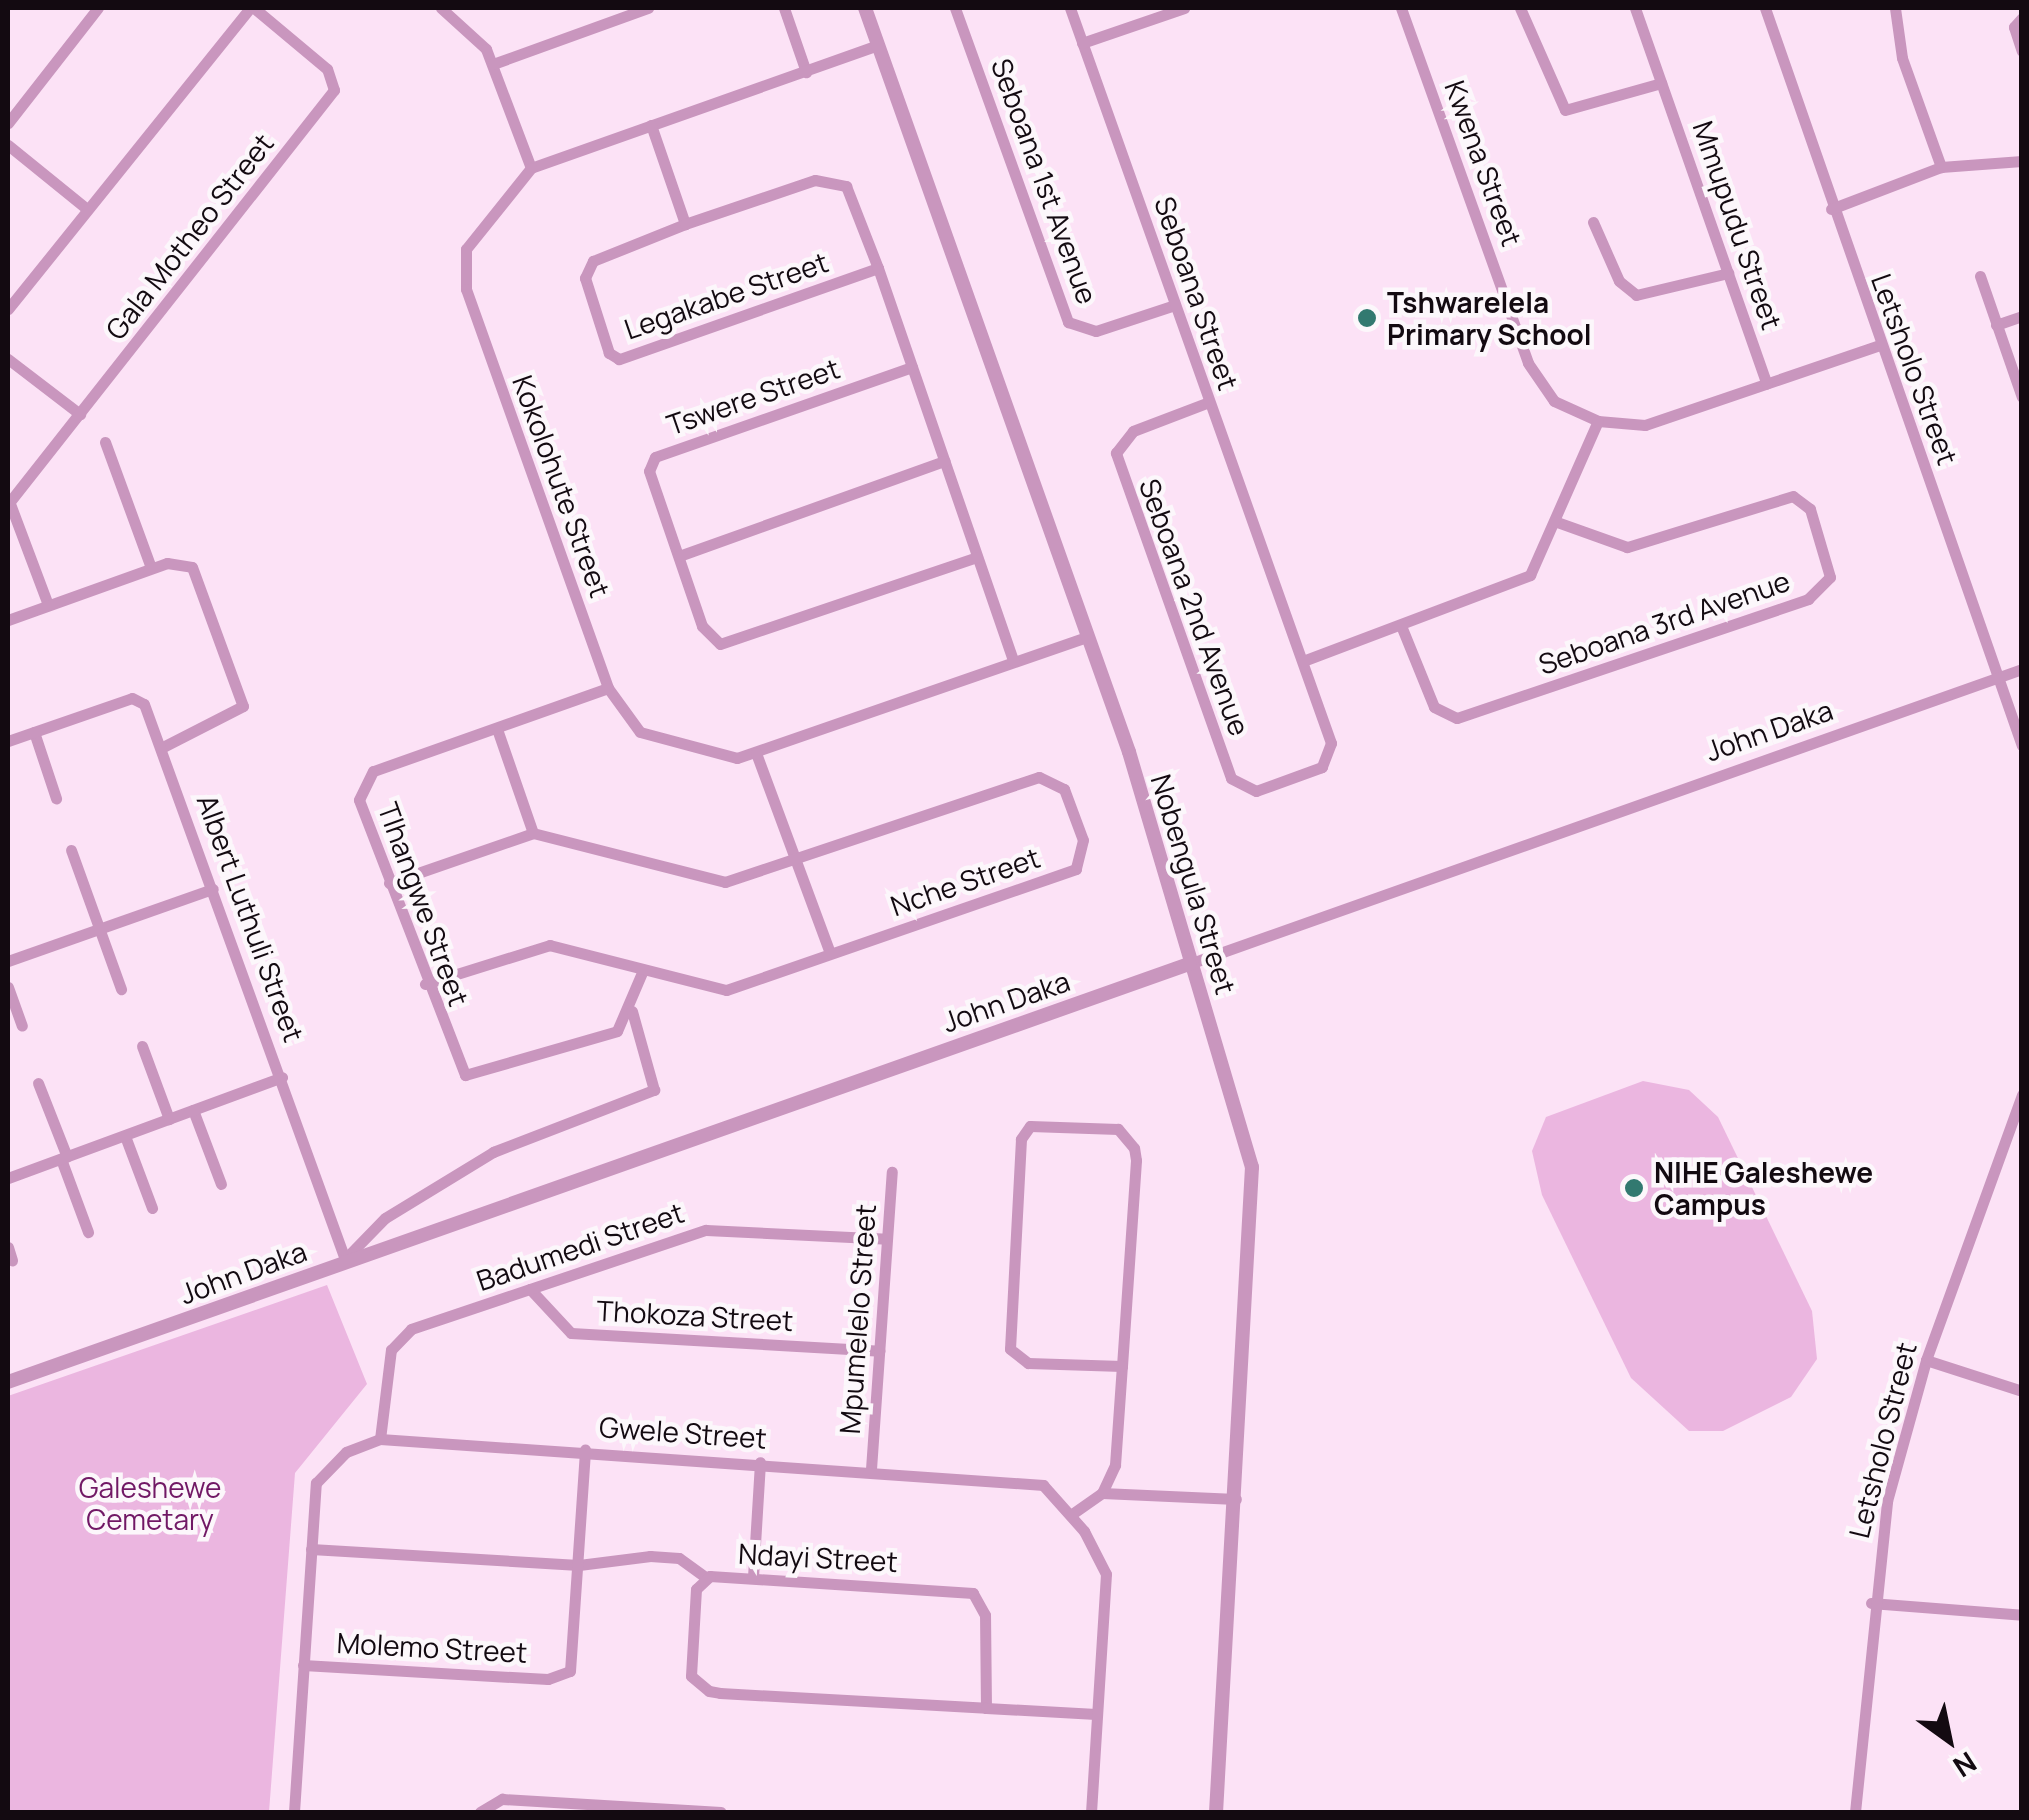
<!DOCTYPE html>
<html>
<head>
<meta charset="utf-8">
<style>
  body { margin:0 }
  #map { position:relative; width:2029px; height:1820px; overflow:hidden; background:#fce2f6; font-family:Manrope,sans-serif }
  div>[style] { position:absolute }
  .green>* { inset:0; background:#ebb6e0 }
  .minor>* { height:11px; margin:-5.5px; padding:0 5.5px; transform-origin:5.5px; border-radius:5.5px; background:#c996be }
  .tertiary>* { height:14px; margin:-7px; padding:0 7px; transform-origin:7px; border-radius:7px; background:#c996be }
  .dots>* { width:28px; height:28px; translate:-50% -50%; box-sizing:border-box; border:5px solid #fcf7fb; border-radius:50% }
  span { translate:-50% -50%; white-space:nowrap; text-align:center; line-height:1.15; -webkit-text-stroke:9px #fcf7fb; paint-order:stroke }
  .street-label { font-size:28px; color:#130a11 }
  .poi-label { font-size:28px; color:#130a11; font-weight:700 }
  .left { translate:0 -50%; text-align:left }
  .park-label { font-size:28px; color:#711865 }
  .frame { position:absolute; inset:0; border:10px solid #130a11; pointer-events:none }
  .north { position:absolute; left:1899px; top:1690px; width:100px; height:100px; -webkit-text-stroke:8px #fcf7fb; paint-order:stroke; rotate:147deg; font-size:28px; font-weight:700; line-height:40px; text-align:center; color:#130a11 }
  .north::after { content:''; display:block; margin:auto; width:35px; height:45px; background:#130a11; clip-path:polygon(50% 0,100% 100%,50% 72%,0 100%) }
</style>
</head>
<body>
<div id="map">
  <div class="green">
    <div style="clip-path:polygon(1643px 1081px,1689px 1090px,1718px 1117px,1812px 1311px,1817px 1359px,1791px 1397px,1723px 1431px,1689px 1431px,1631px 1378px,1542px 1195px,1532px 1151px,1546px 1117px)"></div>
    <div style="clip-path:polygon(327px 1285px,367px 1384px,295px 1473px,269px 1812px,8px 1812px,8px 1396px)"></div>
  </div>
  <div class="minor">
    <div style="left:441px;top:8px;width:61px;rotate:42.3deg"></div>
    <div style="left:486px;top:49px;width:127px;rotate:69.3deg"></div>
    <div style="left:784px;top:8px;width:68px;rotate:71deg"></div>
    <div style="left:955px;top:8px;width:334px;rotate:70.2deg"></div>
    <div style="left:1068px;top:322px;width:29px;rotate:18deg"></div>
    <div style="left:1096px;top:331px;width:83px;rotate:-18.2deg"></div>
    <div style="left:1070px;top:8px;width:780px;rotate:70.45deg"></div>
    <div style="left:1331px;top:743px;width:26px;rotate:111deg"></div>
    <div style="left:1322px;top:767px;width:70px;rotate:160deg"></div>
    <div style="left:1256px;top:791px;width:28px;rotate:-153deg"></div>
    <div style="left:1231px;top:778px;width:345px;rotate:-109.5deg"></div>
    <div style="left:1116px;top:453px;width:28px;rotate:-52deg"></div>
    <div style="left:1133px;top:431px;width:81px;rotate:-20.9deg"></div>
    <div style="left:1401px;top:8px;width:377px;rotate:70.3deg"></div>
    <div style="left:1528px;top:363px;width:46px;rotate:55.6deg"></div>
    <div style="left:1554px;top:401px;width:48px;rotate:24.4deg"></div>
    <div style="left:1598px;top:421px;width:47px;rotate:4.9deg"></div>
    <div style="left:1645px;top:425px;width:248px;rotate:-18.8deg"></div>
    <div style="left:1520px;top:8px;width:111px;rotate:66.2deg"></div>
    <div style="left:1565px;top:110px;width:100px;rotate:-15.7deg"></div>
    <div style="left:1635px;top:8px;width:398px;rotate:70.7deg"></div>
    <div style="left:1765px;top:8px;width:781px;rotate:70.8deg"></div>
    <div style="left:1895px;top:8px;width:50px;rotate:82deg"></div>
    <div style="left:1902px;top:58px;width:116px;rotate:70.3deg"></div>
    <div style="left:2022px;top:18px;width:12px;rotate:132deg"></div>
    <div style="left:2014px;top:27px;width:25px;rotate:72deg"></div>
    <div style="left:1082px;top:43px;width:108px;rotate:-18.9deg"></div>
    <div style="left:878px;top:45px;width:368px;rotate:160.5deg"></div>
    <div style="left:531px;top:168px;width:104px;rotate:128.7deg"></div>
    <div style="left:466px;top:249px;width:40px;rotate:90deg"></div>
    <div style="left:466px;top:289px;width:424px;rotate:70.4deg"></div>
    <div style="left:608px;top:688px;width:54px;rotate:54deg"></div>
    <div style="left:640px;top:732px;width:100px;rotate:15deg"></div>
    <div style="left:737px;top:758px;width:370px;rotate:-19.1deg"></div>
    <div style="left:493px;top:64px;width:165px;rotate:-19.9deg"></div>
    <div style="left:8px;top:123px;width:146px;rotate:-52deg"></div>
    <div style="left:651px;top:125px;width:105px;rotate:71deg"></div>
    <div style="left:8px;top:145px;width:102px;rotate:39deg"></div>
    <div style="left:1831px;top:209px;width:118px;rotate:-20.9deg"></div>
    <div style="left:1941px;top:167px;width:81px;rotate:-4.2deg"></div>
    <div style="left:1593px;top:222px;width:64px;rotate:66.2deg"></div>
    <div style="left:1619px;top:281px;width:22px;rotate:39deg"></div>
    <div style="left:1636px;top:295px;width:95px;rotate:-13.4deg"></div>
    <div style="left:878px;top:268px;width:275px;rotate:160.6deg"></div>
    <div style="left:619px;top:359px;width:12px;rotate:-149deg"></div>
    <div style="left:609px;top:353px;width:79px;rotate:-107.7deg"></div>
    <div style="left:585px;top:278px;width:19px;rotate:-65deg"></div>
    <div style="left:593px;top:261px;width:99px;rotate:-21.9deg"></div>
    <div style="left:685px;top:224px;width:137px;rotate:-18.7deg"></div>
    <div style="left:815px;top:180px;width:32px;rotate:11deg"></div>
    <div style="left:846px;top:186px;width:88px;rotate:68.7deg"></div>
    <div style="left:878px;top:268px;width:416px;rotate:71deg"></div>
    <div style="left:1980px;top:276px;width:128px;rotate:70.9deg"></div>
    <div style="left:8px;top:309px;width:386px;rotate:-51.2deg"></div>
    <div style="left:1996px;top:325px;width:28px;rotate:-19deg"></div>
    <div style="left:8px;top:359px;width:91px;rotate:37.4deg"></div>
    <div style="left:912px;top:367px;width:272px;rotate:160.7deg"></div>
    <div style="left:655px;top:457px;width:15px;rotate:113deg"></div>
    <div style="left:649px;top:471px;width:164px;rotate:71.1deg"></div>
    <div style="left:702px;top:626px;width:25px;rotate:45deg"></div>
    <div style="left:720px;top:644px;width:271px;rotate:-18.7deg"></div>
    <div style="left:105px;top:442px;width:134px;rotate:69.9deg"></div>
    <div style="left:9px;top:501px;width:111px;rotate:69.4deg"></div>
    <div style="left:8px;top:504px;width:527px;rotate:-51.78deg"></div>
    <div style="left:334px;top:90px;width:22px;rotate:-108deg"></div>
    <div style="left:327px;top:69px;width:95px;rotate:-140.1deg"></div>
    <div style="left:679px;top:556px;width:282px;rotate:-19.7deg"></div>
    <div style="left:8px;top:620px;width:169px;rotate:-19.7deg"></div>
    <div style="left:167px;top:563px;width:25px;rotate:9deg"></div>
    <div style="left:192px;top:567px;width:148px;rotate:69.9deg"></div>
    <div style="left:243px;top:706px;width:90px;rotate:152.9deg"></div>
    <div style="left:1402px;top:628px;width:85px;rotate:67.9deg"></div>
    <div style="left:1434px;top:707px;width:25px;rotate:26deg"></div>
    <div style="left:1457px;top:718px;width:371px;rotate:-18.7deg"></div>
    <div style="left:1808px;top:599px;width:31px;rotate:-45deg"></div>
    <div style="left:1830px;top:577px;width:71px;rotate:-106.4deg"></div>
    <div style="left:1810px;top:509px;width:21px;rotate:-143deg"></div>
    <div style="left:1793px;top:496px;width:174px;rotate:162.9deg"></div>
    <div style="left:1627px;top:547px;width:74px;rotate:-160.3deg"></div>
    <div style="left:1303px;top:661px;width:243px;rotate:-20.7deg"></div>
    <div style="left:1530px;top:575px;width:168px;rotate:-66.2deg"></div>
    <div style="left:608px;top:688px;width:249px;rotate:160.5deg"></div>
    <div style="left:373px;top:771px;width:32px;rotate:116deg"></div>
    <div style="left:359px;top:800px;width:295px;rotate:68.9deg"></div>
    <div style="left:465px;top:1075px;width:158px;rotate:-16.1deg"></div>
    <div style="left:617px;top:1031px;width:66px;rotate:-66.9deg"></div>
    <div style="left:497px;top:729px;width:110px;rotate:70.9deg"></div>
    <div style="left:34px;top:732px;width:70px;rotate:71.6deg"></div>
    <div style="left:8px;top:741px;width:131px;rotate:-19.1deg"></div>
    <div style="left:132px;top:698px;width:13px;rotate:27deg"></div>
    <div style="left:144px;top:704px;width:593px;rotate:70.1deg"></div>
    <div style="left:756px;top:753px;width:213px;rotate:69.7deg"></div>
    <div style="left:71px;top:850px;width:148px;rotate:70.2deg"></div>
    <div style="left:389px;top:883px;width:152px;rotate:-19.1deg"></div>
    <div style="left:533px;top:833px;width:198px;rotate:14.3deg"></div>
    <div style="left:725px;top:882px;width:331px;rotate:-18.5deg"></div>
    <div style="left:1039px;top:777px;width:28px;rotate:26deg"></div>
    <div style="left:1064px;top:789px;width:54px;rotate:69.6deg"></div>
    <div style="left:1083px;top:840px;width:30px;rotate:104deg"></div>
    <div style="left:1076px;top:869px;width:370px;rotate:160.9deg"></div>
    <div style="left:726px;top:990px;width:182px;rotate:-165.7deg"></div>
    <div style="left:550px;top:945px;width:131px;rotate:162.7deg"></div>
    <div style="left:8px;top:961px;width:217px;rotate:-19.4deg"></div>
    <div style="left:1189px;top:964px;width:884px;rotate:-19.5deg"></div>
    <div style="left:8px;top:987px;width:41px;rotate:70.3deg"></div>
    <div style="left:142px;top:1046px;width:78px;rotate:69.7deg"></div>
    <div style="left:38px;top:1083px;width:79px;rotate:68.6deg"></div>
    <div style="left:193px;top:1110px;width:79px;rotate:69.3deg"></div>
    <div style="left:125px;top:1136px;width:77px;rotate:69.4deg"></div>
    <div style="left:61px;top:1159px;width:78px;rotate:69.7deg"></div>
    <div style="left:8px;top:1178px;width:292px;rotate:-20.2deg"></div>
    <div style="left:8px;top:1247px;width:14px;rotate:73deg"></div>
    <div style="left:345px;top:1259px;width:57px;rotate:-45.7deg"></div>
    <div style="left:385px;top:1218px;width:127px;rotate:-31.4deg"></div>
    <div style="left:493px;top:1152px;width:173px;rotate:-21.1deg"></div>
    <div style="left:654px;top:1090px;width:82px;rotate:-105.6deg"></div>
    <div style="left:530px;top:1289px;width:60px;rotate:47deg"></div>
    <div style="left:571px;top:1333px;width:309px;rotate:3.3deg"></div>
    <div style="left:1926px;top:1360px;width:101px;rotate:17.9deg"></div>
    <div style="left:380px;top:1439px;width:90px;rotate:-83deg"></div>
    <div style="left:391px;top:1350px;width:29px;rotate:-46deg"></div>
    <div style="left:411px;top:1329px;width:311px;rotate:-18.6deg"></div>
    <div style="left:706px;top:1230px;width:181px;rotate:2.8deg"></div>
    <div style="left:871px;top:1469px;width:298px;rotate:-86deg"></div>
    <div style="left:1102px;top:1493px;width:134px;rotate:2.6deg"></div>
    <div style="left:1072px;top:1514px;width:37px;rotate:-35deg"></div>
    <div style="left:1102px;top:1493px;width:31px;rotate:-65deg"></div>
    <div style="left:1115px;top:1465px;width:99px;rotate:-86deg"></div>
    <div style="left:1122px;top:1366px;width:206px;rotate:-86.1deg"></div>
    <div style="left:1136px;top:1160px;width:12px;rotate:-99deg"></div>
    <div style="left:1134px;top:1148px;width:25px;rotate:-130deg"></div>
    <div style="left:1118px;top:1129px;width:88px;rotate:-178deg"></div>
    <div style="left:1030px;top:1126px;width:16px;rotate:125deg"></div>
    <div style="left:1021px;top:1139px;width:210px;rotate:93deg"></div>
    <div style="left:1010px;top:1349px;width:23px;rotate:38deg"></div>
    <div style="left:1028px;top:1363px;width:94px;rotate:1.8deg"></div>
    <div style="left:311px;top:1549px;width:268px;rotate:3.4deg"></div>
    <div style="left:579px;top:1565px;width:72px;rotate:-7.2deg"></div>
    <div style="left:650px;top:1556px;width:29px;rotate:4deg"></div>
    <div style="left:679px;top:1558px;width:32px;rotate:36deg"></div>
    <div style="left:753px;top:1577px;width:115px;rotate:-86.5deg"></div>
    <div style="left:1871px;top:1603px;width:151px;rotate:4.5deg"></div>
    <div style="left:303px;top:1665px;width:245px;rotate:3.3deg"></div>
    <div style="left:548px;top:1679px;width:23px;rotate:-20deg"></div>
    <div style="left:570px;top:1671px;width:222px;rotate:-86.1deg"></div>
    <div style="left:986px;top:1708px;width:93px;rotate:-90.6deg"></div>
    <div style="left:985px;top:1615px;width:25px;rotate:-119deg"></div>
    <div style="left:973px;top:1593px;width:264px;rotate:-176.3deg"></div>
    <div style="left:710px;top:1576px;width:19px;rotate:137deg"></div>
    <div style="left:696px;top:1589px;width:87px;rotate:93.3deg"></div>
    <div style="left:691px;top:1676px;width:23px;rotate:40deg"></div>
    <div style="left:709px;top:1691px;width:11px;rotate:10deg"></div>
    <div style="left:720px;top:1693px;width:266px;rotate:3.2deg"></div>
    <div style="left:986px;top:1708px;width:110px;rotate:3.1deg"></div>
    <div style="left:294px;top:1812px;width:330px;rotate:-86.2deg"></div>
    <div style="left:316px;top:1483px;width:43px;rotate:-45.9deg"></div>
    <div style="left:346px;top:1452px;width:36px;rotate:-21deg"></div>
    <div style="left:380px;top:1439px;width:665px;rotate:3.97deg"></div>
    <div style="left:1043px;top:1485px;width:62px;rotate:48.3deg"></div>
    <div style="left:1084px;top:1531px;width:48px;rotate:62.9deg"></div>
    <div style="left:1106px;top:1574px;width:238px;rotate:93.6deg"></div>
    <div style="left:480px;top:1812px;width:26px;rotate:-31deg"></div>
    <div style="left:502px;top:1799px;width:219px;rotate:3.4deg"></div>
    <div style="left:1855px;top:1812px;width:313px;rotate:-84.1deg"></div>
    <div style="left:1887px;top:1501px;width:146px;rotate:-74.5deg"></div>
    <div style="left:1926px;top:1360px;width:282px;rotate:-70.1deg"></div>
  </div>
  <div class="tertiary">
    <div style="left:865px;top:8px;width:789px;rotate:70.46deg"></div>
    <div style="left:1129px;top:752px;width:433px;rotate:73.5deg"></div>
    <div style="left:1252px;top:1167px;width:646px;rotate:93.19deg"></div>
    <div style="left:8px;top:1382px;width:1253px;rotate:-19.49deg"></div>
  </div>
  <div class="dots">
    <div style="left:1367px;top:318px;background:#327970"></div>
    <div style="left:1634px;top:1188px;background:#327970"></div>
  </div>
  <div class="street-label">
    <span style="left:1484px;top:163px;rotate:70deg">Kwena Street</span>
    <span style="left:1045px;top:181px;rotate:70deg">Seboana 1st Avenue</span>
    <span style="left:1738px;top:225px;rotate:71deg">Mmupudu Street</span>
    <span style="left:189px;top:236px;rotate:-52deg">Gala Motheo Street</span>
    <span style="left:1197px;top:293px;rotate:71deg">Seboana Street</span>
    <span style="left:726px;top:295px;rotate:-19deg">Legakabe Street</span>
    <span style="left:1915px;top:369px;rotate:70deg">Letsholo Street</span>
    <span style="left:753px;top:396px;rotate:-19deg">Tswere Street</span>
    <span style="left:562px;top:486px;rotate:70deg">Kokolohute Street</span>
    <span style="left:1195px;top:607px;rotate:70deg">Seboana 2nd Avenue</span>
    <span style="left:1664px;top:622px;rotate:-19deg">Seboana 3rd Avenue</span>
    <span style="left:1769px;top:730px;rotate:-19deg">John Daka</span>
    <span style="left:965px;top:881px;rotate:-19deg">Nche Street</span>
    <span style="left:1194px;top:884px;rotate:73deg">Nobengula Street</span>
    <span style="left:424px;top:904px;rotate:70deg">Tlhangwe Street</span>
    <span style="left:251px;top:918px;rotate:70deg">Albert Luthuli Street</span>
    <span style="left:1006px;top:1001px;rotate:-19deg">John Daka</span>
    <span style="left:580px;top:1246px;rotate:-19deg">Badumedi Street</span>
    <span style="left:243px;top:1272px;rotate:-20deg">John Daka</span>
    <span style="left:695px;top:1315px;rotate:3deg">Thokoza Street</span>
    <span style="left:857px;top:1319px;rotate:-86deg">Mpumelelo Street</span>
    <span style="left:683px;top:1432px;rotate:4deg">Gwele Street</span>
    <span style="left:1882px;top:1440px;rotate:-76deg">Letsholo Street</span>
    <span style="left:818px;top:1557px;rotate:3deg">Ndayi Street</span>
    <span style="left:432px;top:1647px;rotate:3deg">Molemo Street</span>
  </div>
  <div class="poi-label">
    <span class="left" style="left:1387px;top:318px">Tshwarelela<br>Primary School</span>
    <span class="left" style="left:1654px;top:1188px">NIHE Galeshewe<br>Campus</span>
  </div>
  <div class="park-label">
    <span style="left:150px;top:1503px">Galeshewe<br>Cemetary</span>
  </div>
  <div class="frame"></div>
  <div class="north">N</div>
</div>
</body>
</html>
